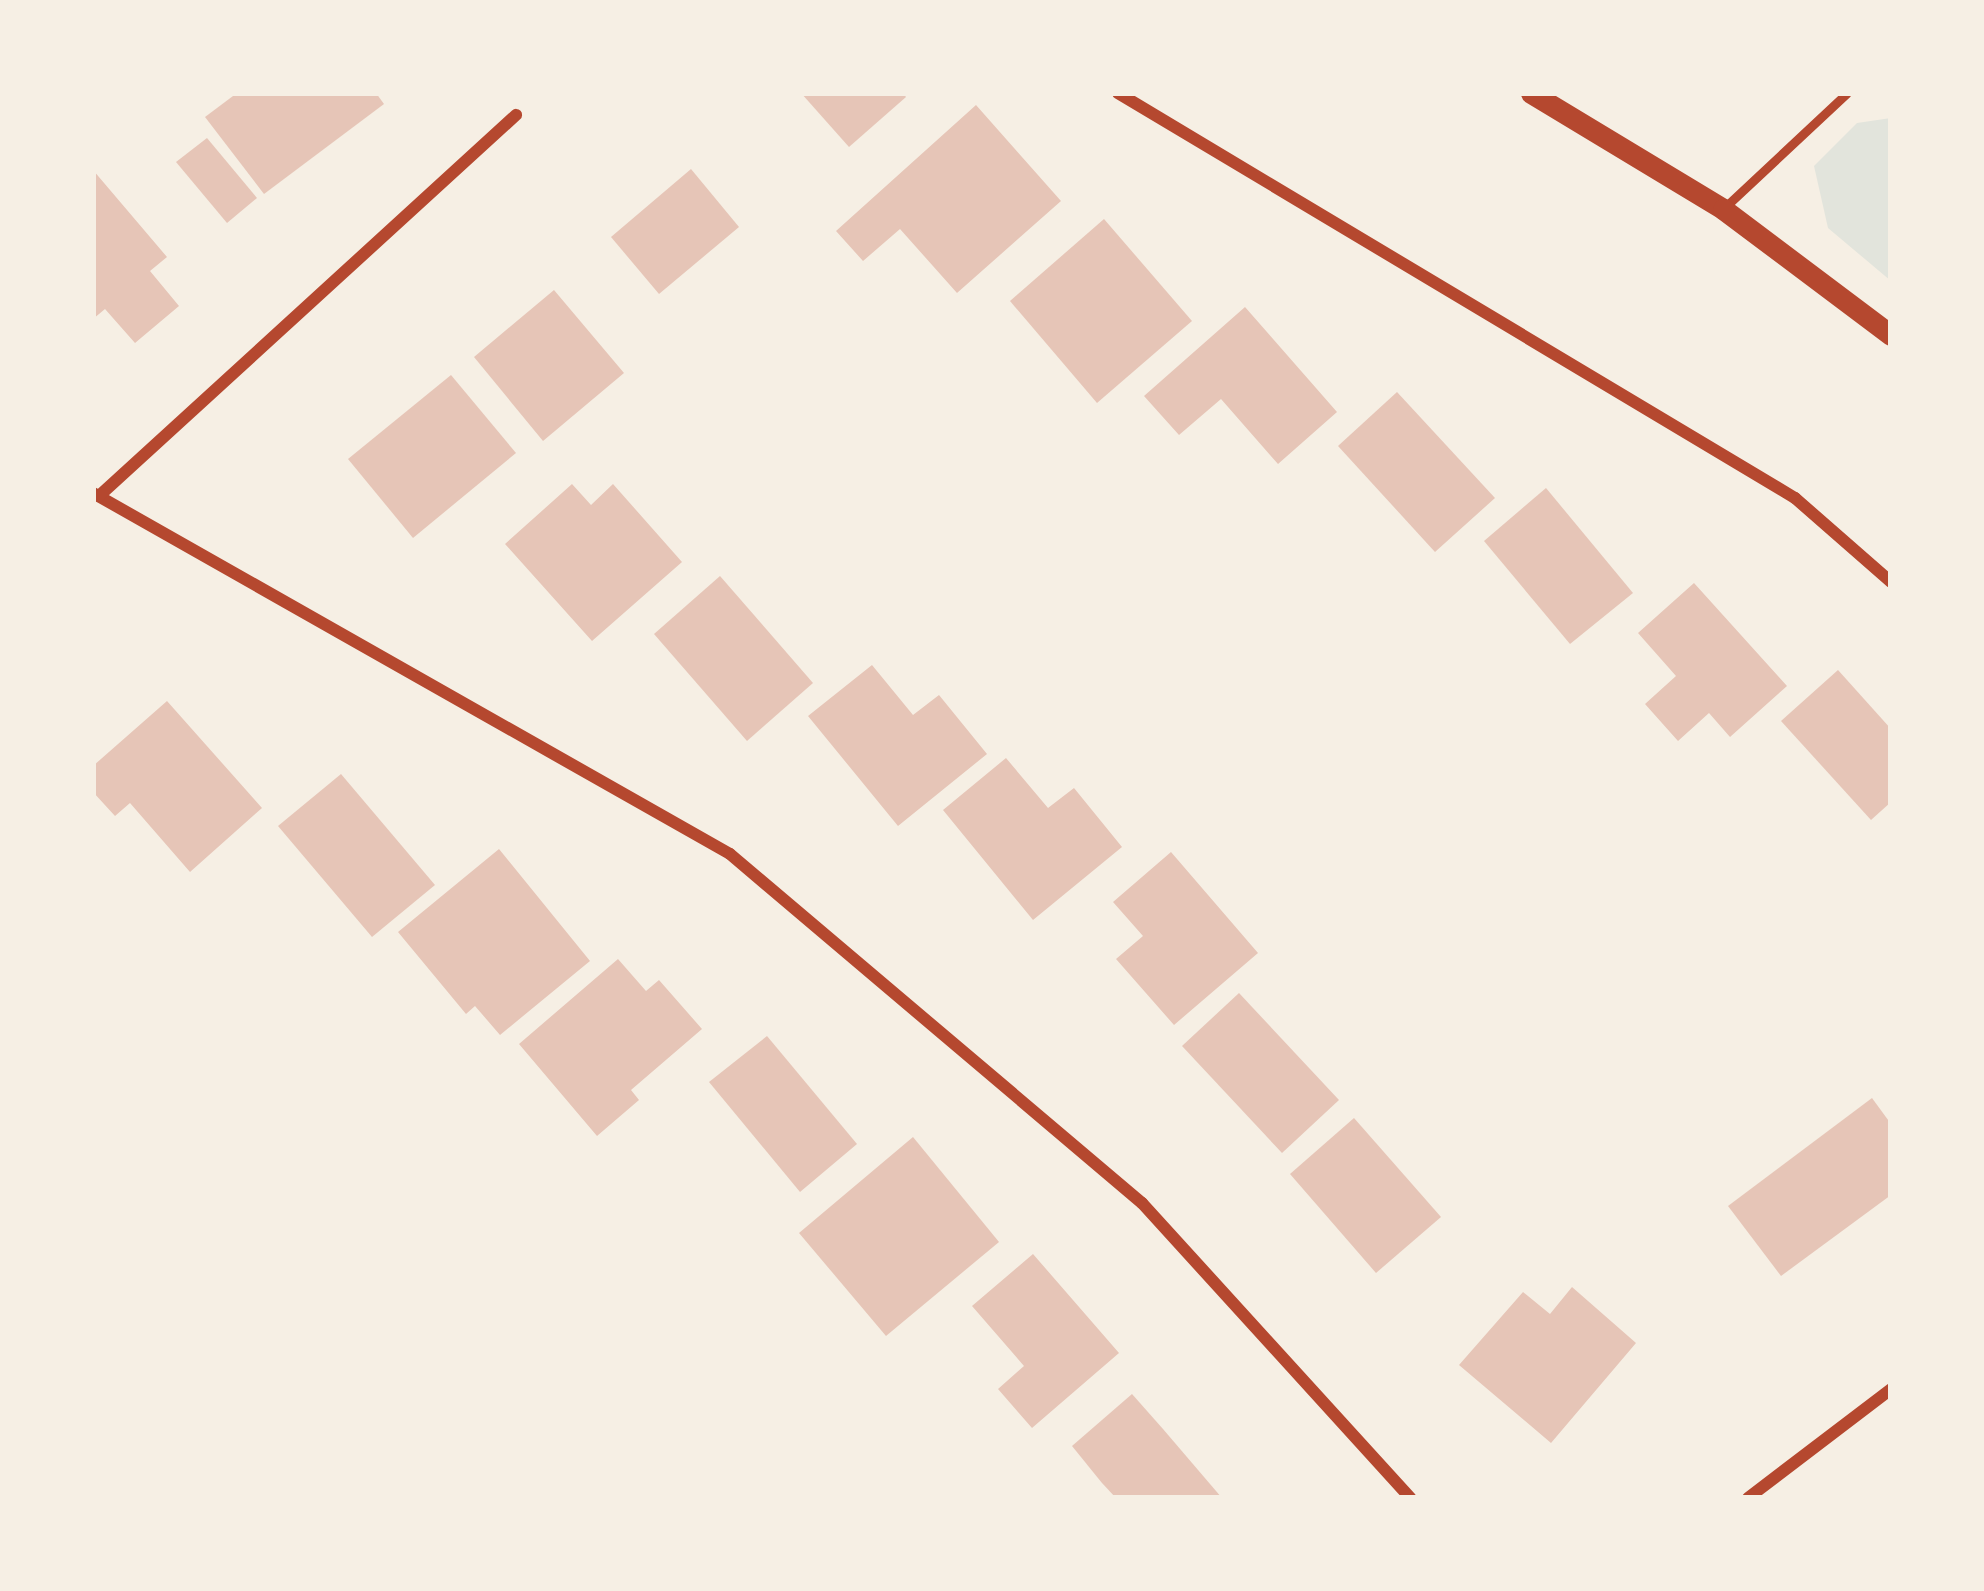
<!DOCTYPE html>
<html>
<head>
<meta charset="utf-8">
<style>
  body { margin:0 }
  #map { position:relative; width:1984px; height:1591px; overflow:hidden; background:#f6efe4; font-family:Roboto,sans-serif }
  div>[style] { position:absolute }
  .green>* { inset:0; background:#e2e4dc }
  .building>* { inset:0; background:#e6c5b7 }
  .service>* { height:9px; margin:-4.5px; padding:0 4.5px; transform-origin:4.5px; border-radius:4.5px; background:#b5482f }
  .minor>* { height:12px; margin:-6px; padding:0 6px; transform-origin:6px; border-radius:6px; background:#b5482f }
  .tertiary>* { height:21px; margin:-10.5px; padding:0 10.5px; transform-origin:10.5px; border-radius:10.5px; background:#b5482f }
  span { translate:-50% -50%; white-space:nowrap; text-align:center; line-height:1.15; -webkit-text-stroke:10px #f6efe4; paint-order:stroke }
  .frame { position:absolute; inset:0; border:96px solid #f6efe4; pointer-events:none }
</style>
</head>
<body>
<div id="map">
  <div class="green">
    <div style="clip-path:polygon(1891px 118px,1891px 281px,1828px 228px,1814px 166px,1857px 123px)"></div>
  </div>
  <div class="building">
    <div style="clip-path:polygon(237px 93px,376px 93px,384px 104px,264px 194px,205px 117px)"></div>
    <div style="clip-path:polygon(801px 93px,903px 93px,906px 97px,849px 147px)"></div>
    <div style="clip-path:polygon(976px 105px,1061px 201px,957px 293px,900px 229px,863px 261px,836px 231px)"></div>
    <div style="clip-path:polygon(207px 138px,257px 198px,227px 223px,176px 162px)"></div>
    <div style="clip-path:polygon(691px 169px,739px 227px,659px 294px,611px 237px)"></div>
    <div style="clip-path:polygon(93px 170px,167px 257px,150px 271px,179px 306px,135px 343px,105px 309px,93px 319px)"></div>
    <div style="clip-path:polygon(1104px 219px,1192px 321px,1097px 403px,1010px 301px)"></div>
    <div style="clip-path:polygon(554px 290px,624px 373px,543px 441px,474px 357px)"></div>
    <div style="clip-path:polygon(1245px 307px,1337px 412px,1278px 464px,1221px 399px,1179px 435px,1144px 396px)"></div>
    <div style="clip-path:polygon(451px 375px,516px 453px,413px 538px,348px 459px)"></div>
    <div style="clip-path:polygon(1397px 392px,1495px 498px,1435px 552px,1338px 446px)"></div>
    <div style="clip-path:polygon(572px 484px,591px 505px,613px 484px,682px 562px,592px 641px,505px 544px)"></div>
    <div style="clip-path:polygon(1546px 488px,1633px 593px,1570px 644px,1484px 541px)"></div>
    <div style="clip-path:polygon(720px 576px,813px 683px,747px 741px,654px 634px)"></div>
    <div style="clip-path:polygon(1694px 583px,1787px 686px,1730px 737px,1709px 713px,1678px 741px,1645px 704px,1676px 676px,1638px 633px)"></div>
    <div style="clip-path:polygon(872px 665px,913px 715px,939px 695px,987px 754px,898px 826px,808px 716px)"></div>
    <div style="clip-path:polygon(1838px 670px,1891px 729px,1891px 802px,1871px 820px,1781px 721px)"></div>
    <div style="clip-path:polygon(167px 701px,262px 808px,190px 872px,130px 803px,115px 816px,93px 792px,93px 766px)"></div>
    <div style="clip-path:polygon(1006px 758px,1048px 808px,1074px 788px,1122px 847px,1033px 920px,943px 810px)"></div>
    <div style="clip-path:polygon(341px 774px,435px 885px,372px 937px,278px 826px)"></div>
    <div style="clip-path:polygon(499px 849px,590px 961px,500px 1035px,475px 1006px,466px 1014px,398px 932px)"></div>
    <div style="clip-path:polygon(1171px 852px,1258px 953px,1174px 1025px,1116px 959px,1143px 936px,1113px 902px)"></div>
    <div style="clip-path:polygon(618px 959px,646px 991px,659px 980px,702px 1029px,631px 1090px,639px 1100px,597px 1136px,519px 1044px)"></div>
    <div style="clip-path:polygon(1239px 993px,1339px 1100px,1282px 1153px,1182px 1046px)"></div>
    <div style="clip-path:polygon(767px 1036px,857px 1144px,800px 1192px,709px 1082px)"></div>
    <div style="clip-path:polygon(1872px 1098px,1891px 1124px,1891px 1195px,1781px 1276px,1728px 1206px)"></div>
    <div style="clip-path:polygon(1354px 1118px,1441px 1217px,1376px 1273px,1290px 1174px)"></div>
    <div style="clip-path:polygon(913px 1137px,999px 1242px,886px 1336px,799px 1233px)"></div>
    <div style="clip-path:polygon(1033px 1254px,1119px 1353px,1032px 1428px,998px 1389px,1024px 1366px,972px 1306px)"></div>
    <div style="clip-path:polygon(1572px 1287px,1636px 1343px,1551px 1443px,1459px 1365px,1523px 1292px,1550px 1314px)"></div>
    <div style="clip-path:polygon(1132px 1394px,1163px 1429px,1222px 1498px,1116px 1498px,1102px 1483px,1072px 1446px)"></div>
  </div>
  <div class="service">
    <div style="left:1724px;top:208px;width:168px;rotate:-43.1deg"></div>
  </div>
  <div class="minor">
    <div style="left:1118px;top:93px;width:789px;rotate:30.89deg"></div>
    <div style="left:1795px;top:498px;width:128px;rotate:41.2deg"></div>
    <div style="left:93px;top:493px;width:732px;rotate:29.54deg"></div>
    <div style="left:730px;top:854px;width:540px;rotate:40.27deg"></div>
    <div style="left:1142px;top:1203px;width:399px;rotate:47.7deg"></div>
    <div style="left:99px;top:496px;width:565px;rotate:-42.42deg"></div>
    <div style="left:1748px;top:1498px;width:180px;rotate:-37.3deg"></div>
  </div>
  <div class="tertiary">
    <div style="left:1531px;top:93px;width:224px;rotate:31.1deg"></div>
    <div style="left:1723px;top:209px;width:210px;rotate:36.9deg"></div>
  </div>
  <div class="frame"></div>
</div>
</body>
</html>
